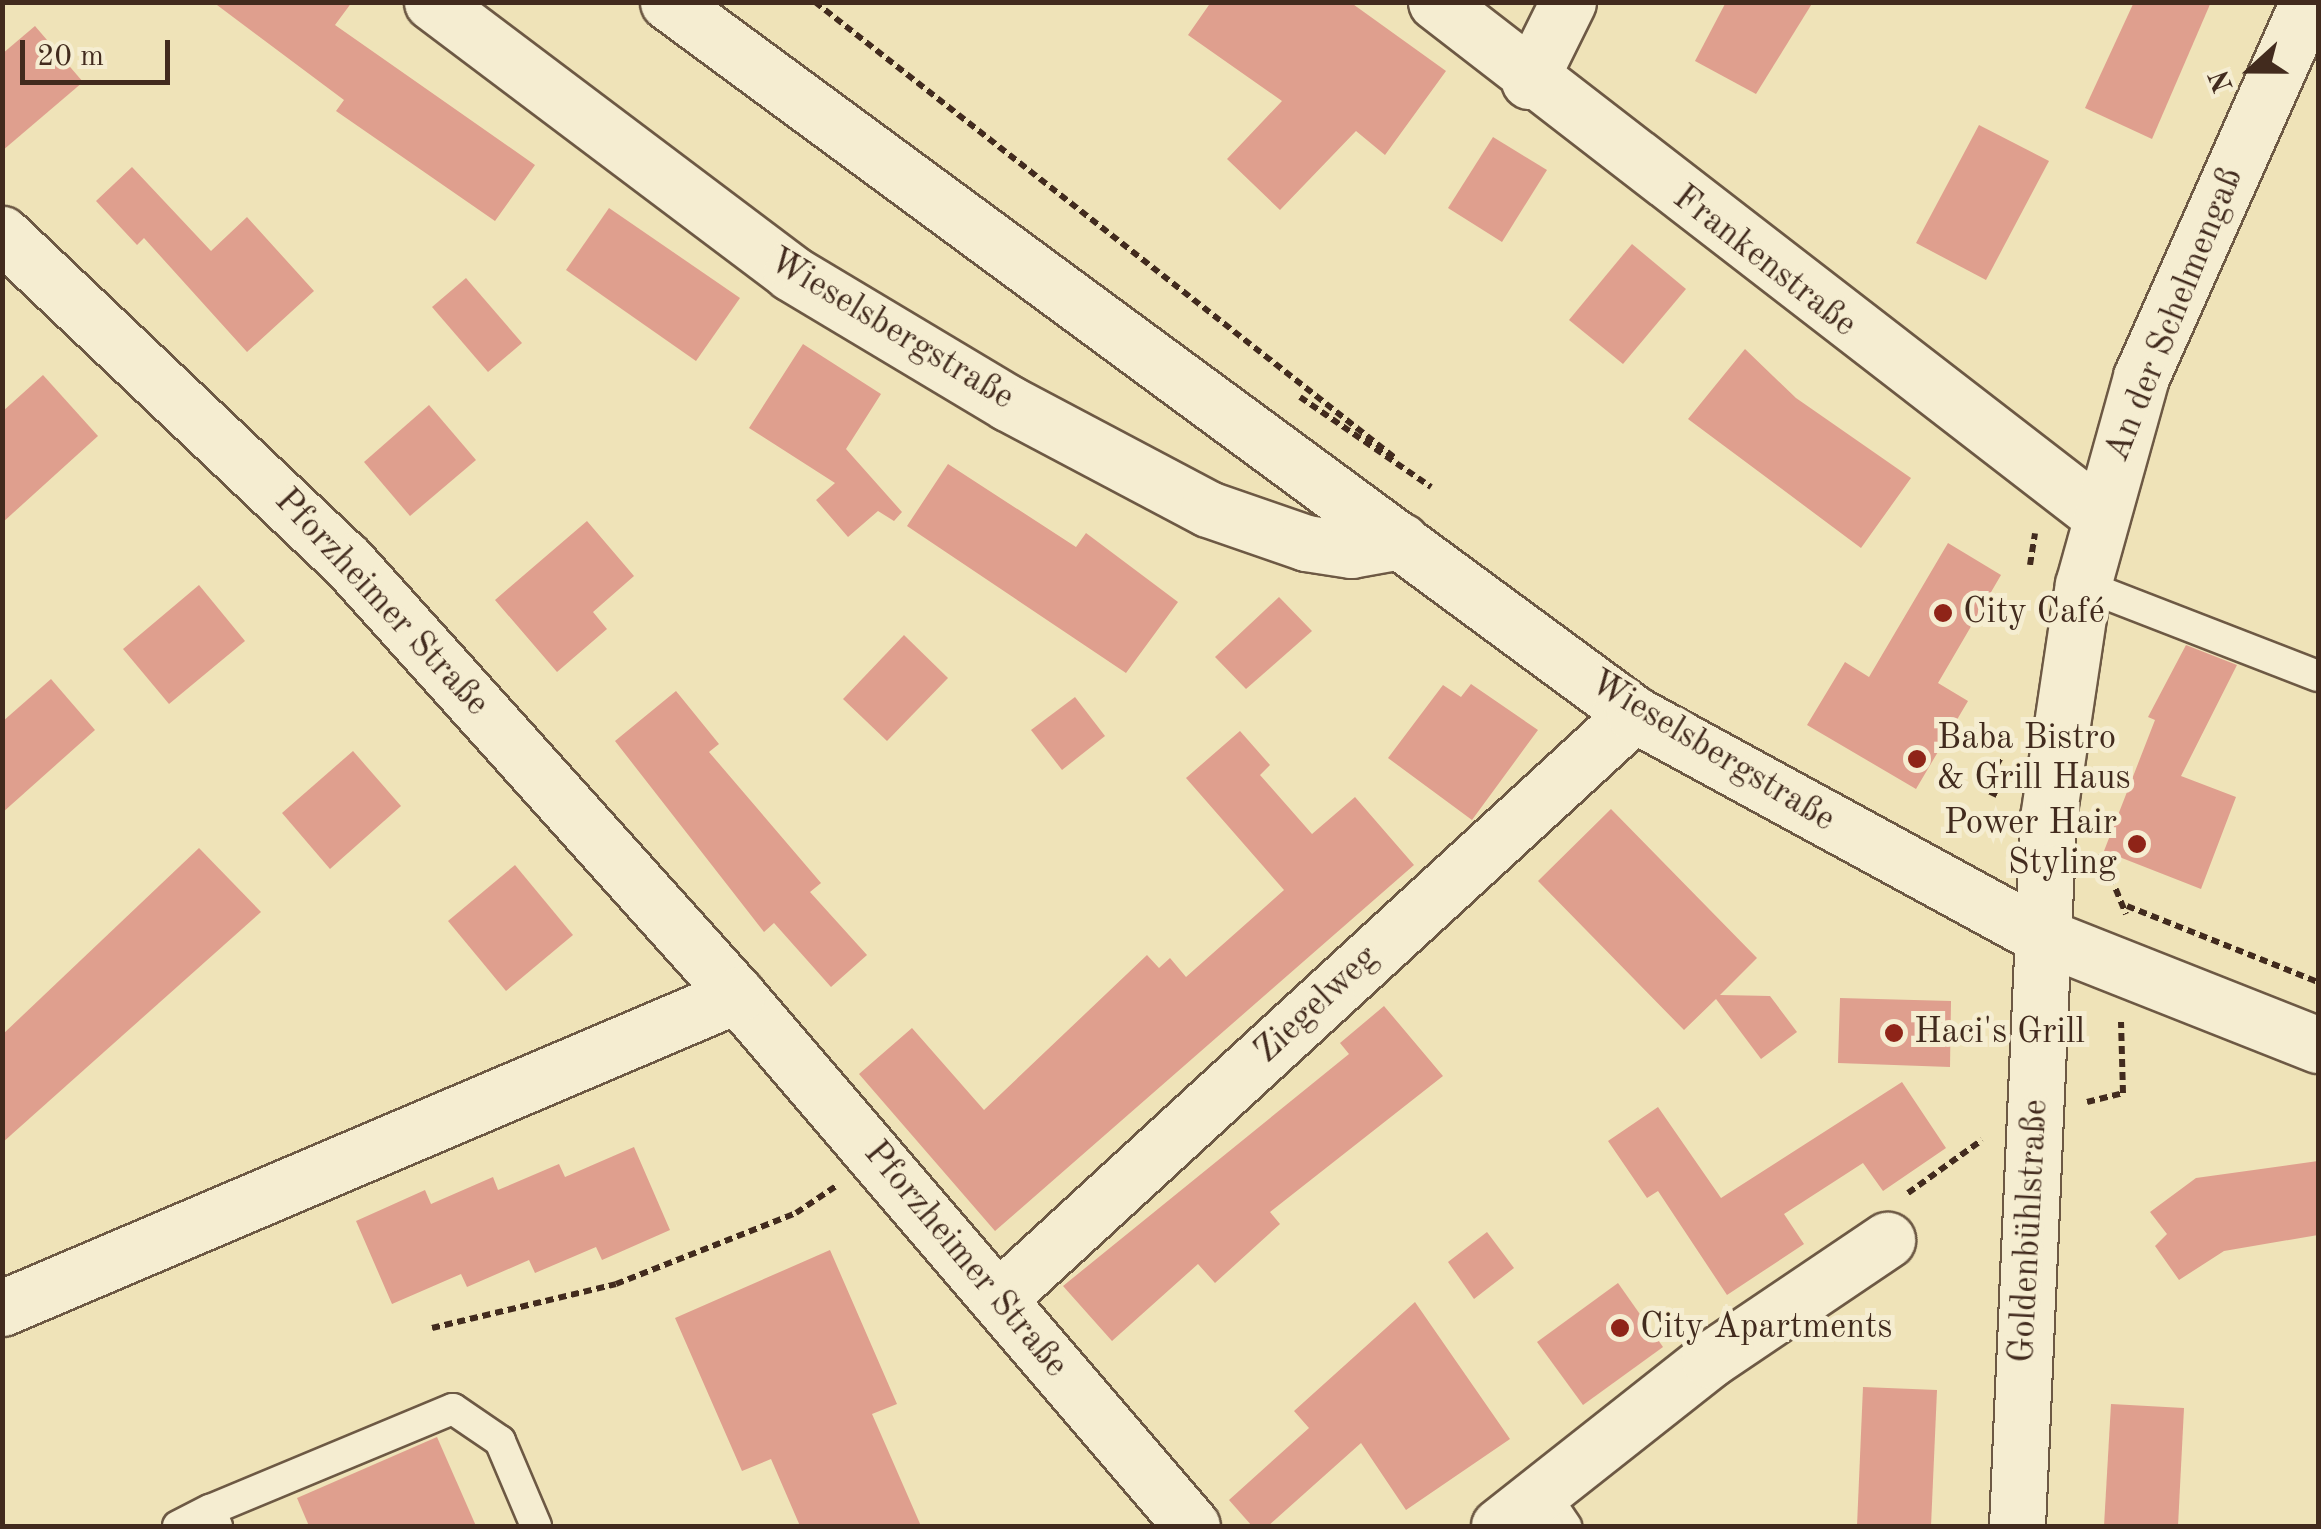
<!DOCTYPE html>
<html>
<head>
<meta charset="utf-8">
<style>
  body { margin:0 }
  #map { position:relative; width:2321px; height:1529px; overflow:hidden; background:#efe3b8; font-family:"Old Standard TT",serif }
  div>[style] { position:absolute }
  .building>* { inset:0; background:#df9f8e }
  .path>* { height:6px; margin-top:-3px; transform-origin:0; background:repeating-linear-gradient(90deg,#422b1e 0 8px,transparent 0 13px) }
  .roads { filter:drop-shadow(2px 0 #6d5944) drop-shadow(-2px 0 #6d5944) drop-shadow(0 2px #6d5944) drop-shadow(0 -2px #6d5944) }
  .service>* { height:30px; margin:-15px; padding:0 15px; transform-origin:15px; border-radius:15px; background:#f5edd1 }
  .minor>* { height:55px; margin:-27.5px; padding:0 27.5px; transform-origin:27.5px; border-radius:27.5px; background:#f5edd1 }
  .tertiary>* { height:55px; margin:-27.5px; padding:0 27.5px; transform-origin:27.5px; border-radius:27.5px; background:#f5edd1 }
  .dots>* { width:28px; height:28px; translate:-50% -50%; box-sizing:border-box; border:5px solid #f5edd1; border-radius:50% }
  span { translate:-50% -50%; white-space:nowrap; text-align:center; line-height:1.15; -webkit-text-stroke:10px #f5edd1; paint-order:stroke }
  .street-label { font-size:35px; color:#422b1e }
  .poi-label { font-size:35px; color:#422b1e }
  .left { translate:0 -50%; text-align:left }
  .right { translate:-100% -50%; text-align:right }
  .frame { position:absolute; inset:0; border:5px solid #422b1e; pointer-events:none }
  .north { position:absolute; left:2201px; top:20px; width:100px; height:100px; -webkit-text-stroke:8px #f5edd1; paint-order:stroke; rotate:249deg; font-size:28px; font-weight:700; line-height:40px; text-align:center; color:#422b1e }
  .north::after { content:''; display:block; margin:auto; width:35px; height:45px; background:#422b1e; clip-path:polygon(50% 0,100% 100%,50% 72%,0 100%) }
  .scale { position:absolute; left:20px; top:40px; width:150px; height:45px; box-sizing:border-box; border:5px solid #422b1e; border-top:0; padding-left:12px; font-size:30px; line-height:35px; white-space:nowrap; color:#422b1e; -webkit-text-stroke:8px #f5edd1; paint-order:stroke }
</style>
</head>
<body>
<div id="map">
  <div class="building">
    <div style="clip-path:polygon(213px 2px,352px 2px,335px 25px,535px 165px,495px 221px,336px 111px,344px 100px)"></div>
    <div style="clip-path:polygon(1211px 2px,1350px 2px,1446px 71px,1385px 155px,1356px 131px,1280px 210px,1227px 159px,1282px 101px,1188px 35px)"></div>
    <div style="clip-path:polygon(1726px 2px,1813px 2px,1756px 94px,1695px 61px)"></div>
    <div style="clip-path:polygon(2134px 2px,2211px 2px,2152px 139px,2085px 108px)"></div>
    <div style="clip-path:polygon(35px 26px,83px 82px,2px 151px,2px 54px)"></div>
    <div style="clip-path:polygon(1979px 125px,2049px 161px,1986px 280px,1916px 243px)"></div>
    <div style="clip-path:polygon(1493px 137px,1547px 170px,1502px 242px,1448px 208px)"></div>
    <div style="clip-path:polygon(132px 167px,211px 251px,247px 217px,314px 291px,247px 352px,144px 238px,137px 245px,96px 201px)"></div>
    <div style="clip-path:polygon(609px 208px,740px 298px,696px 361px,566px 270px)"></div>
    <div style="clip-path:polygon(1632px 244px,1686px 289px,1623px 364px,1569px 320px)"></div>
    <div style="clip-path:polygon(466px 278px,522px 343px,488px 372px,432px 307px)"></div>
    <div style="clip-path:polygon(803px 344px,881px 394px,846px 449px,902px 512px,894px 521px,878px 511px,848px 537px,816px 500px,835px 483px,749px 428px)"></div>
    <div style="clip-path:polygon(1745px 349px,1796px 398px,1911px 478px,1861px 548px,1688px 419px)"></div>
    <div style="clip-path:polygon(43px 375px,98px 436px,2px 523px,2px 412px)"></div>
    <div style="clip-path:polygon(429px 405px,476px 460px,410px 516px,364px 462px)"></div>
    <div style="clip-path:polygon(948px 464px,1076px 547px,1086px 533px,1178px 602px,1126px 673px,907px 526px)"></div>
    <div style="clip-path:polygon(587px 521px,634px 576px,593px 612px,607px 629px,557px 672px,495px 600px)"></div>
    <div style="clip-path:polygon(1948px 543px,2001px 575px,1938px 683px,1968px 701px,1916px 789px,1807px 725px,1845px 662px,1869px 677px)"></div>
    <div style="clip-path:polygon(199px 585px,245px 641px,169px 704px,123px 649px)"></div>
    <div style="clip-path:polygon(1279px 597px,1312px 631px,1246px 689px,1215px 657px)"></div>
    <div style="clip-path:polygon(904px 635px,948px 678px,887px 741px,843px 699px)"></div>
    <div style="clip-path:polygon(2186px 645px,2237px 665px,2181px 776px,2236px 797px,2201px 889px,2104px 851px,2155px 720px,2148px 717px)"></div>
    <div style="clip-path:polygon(51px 679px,95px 730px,2px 813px,2px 722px)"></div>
    <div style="clip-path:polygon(1471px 684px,1538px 730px,1472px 820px,1388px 758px,1443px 685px,1461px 697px)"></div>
    <div style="clip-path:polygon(676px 691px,719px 744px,709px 752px,821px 883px,810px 892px,867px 955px,831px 987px,774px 923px,764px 932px,615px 741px)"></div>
    <div style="clip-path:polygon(1075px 697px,1105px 736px,1062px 770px,1031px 730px)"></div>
    <div style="clip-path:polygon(1240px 731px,1270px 765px,1260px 775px,1312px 834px,1355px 797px,1414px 865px,995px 1231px,859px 1074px,912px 1028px,984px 1110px,1147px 955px,1159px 968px,1170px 958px,1186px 977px,1284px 890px,1186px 778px)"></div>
    <div style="clip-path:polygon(353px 751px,401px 806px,330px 869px,282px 813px)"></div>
    <div style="clip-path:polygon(1611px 809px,1757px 958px,1720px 995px,1770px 996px,1797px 1032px,1761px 1059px,1716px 999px,1684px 1030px,1538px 881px)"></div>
    <div style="clip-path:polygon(199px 848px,261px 912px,2px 1143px,2px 1035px)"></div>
    <div style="clip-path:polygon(515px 865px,573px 935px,506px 991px,448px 921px)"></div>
    <div style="clip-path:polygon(1840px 998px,1951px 1001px,1950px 1067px,1838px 1063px)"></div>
    <div style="clip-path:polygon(1384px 1006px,1443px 1076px,1270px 1212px,1280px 1224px,1215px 1283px,1198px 1264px,1112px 1341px,1063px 1286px,1349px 1054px,1340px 1043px)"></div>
    <div style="clip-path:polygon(1902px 1082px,1946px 1148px,1883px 1191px,1863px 1163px,1784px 1214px,1804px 1244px,1727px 1295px,1658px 1191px,1647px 1198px,1608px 1141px,1658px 1107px,1721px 1198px)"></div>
    <div style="clip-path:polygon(634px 1147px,670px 1230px,602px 1260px,596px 1247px,535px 1273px,529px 1260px,467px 1287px,461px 1274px,392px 1304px,356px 1221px,425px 1190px,431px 1204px,493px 1177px,498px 1190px,559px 1164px,565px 1177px)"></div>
    <div style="clip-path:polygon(2318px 1161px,2318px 1235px,2224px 1251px,2179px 1280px,2155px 1246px,2167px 1234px,2150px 1212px,2196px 1178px)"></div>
    <div style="clip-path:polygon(1487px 1232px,1514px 1268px,1474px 1299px,1448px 1262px)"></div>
    <div style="clip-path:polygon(830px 1250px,897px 1404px,872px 1414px,921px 1526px,800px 1526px,771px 1459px,742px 1471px,675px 1318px)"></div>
    <div style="clip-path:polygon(1618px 1283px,1663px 1347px,1583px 1405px,1537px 1342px)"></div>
    <div style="clip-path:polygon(1415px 1302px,1510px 1439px,1406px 1510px,1361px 1443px,1268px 1526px,1252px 1526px,1229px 1500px,1309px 1428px,1294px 1411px)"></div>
    <div style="clip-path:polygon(1863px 1387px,1937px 1390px,1931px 1526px,1857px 1526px)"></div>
    <div style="clip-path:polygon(2111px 1404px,2184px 1408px,2178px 1526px,2104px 1526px)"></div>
    <div style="clip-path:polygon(437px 1437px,476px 1526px,309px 1526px,297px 1498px)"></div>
  </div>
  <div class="path">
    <div style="left:815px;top:2px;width:738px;rotate:38.17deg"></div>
    <div style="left:1300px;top:397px;width:159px;rotate:34.5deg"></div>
    <div style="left:2030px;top:565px;width:32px;rotate:-81deg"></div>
    <div style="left:1997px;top:795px;width:14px;rotate:-155deg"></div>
    <div style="left:1984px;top:789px;width:38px;rotate:-62deg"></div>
    <div style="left:2101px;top:853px;width:66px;rotate:67.7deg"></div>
    <div style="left:2127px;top:906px;width:206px;rotate:21.7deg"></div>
    <div style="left:2087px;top:1102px;width:37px;rotate:-14deg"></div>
    <div style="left:2123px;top:1093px;width:71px;rotate:-91.6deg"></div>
    <div style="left:1908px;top:1193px;width:91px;rotate:-35.6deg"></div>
    <div style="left:432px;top:1328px;width:189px;rotate:-13.4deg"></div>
    <div style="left:616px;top:1284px;width:193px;rotate:-21.5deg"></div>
    <div style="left:796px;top:1213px;width:48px;rotate:-34deg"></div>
  </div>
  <div class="roads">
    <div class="service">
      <div style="left:2083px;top:585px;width:252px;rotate:21.2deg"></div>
      <div style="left:1541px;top:1489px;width:45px;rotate:56deg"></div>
      <div style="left:178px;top:1526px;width:36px;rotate:-27deg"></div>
      <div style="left:217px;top:1526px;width:17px;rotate:-114deg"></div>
      <div style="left:210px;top:1510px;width:263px;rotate:-22.6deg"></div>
      <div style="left:453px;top:1409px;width:57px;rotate:34.2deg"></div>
      <div style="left:500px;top:1441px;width:92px;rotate:67deg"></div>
    </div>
    <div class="minor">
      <div style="left:432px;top:2px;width:450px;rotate:37deg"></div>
      <div style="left:791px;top:273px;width:253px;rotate:30.9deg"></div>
      <div style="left:1008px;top:403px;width:226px;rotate:27.9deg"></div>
      <div style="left:1208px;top:509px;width:104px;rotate:19.1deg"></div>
      <div style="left:1306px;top:543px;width:46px;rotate:8.8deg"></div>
      <div style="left:1351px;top:550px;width:51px;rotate:-10.2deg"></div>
      <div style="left:1436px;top:2px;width:835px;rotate:37.71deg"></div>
      <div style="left:1529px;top:81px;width:88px;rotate:-63.7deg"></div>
      <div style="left:2px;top:234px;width:475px;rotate:43.5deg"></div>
      <div style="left:347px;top:561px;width:583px;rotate:48.06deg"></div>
      <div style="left:737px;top:995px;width:699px;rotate:49.41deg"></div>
      <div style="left:2040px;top:935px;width:299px;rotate:21.6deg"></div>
      <div style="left:999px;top:1298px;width:863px;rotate:-42.6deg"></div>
      <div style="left:2px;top:1308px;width:799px;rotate:-23.07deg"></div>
      <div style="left:1499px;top:1526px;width:268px;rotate:-38.3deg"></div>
      <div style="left:1709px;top:1360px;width:215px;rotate:-34deg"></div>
    </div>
    <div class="tertiary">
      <div style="left:668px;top:2px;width:1200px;rotate:36.39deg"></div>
      <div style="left:1634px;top:714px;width:462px;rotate:28.6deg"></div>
      <div style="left:2017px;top:1526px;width:709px;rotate:-87.49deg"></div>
      <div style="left:2048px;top:818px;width:236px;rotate:-81.5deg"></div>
      <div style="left:2083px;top:585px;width:216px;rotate:-74.4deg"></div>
      <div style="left:2141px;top:377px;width:411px;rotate:-66deg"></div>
    </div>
  </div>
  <div class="dots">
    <div style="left:1943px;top:613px;background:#8f2418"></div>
    <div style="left:1917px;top:759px;background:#8f2418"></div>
    <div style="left:2137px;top:844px;background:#8f2418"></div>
    <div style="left:1894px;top:1033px;background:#8f2418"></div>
    <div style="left:1620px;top:1328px;background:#8f2418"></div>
  </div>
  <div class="street-label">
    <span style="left:1764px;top:262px;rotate:38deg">Frankenstraße</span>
    <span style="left:2175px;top:315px;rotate:-68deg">An der Schelmengaß</span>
    <span style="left:891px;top:330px;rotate:31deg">Wieselsbergstraße</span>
    <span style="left:381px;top:603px;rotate:47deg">Pforzheimer Straße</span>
    <span style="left:1712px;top:752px;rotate:31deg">Wieselsbergstraße</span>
    <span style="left:1317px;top:1005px;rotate:-43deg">Ziegelweg</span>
    <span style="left:2030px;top:1231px;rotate:-87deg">Goldenbühlstraße</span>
    <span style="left:965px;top:1260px;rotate:50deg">Pforzheimer Straße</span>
  </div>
  <div class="poi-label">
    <span class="left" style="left:1963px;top:613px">City Café</span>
    <span class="left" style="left:1937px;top:759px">Baba Bistro<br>&amp; Grill Haus</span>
    <span class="right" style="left:2117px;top:844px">Power Hair<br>Styling</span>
    <span class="left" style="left:1914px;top:1033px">Haci's Grill</span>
    <span class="left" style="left:1640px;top:1328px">City Apartments</span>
  </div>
  <div class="frame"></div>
  <div class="north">N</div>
  <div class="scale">20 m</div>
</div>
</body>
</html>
